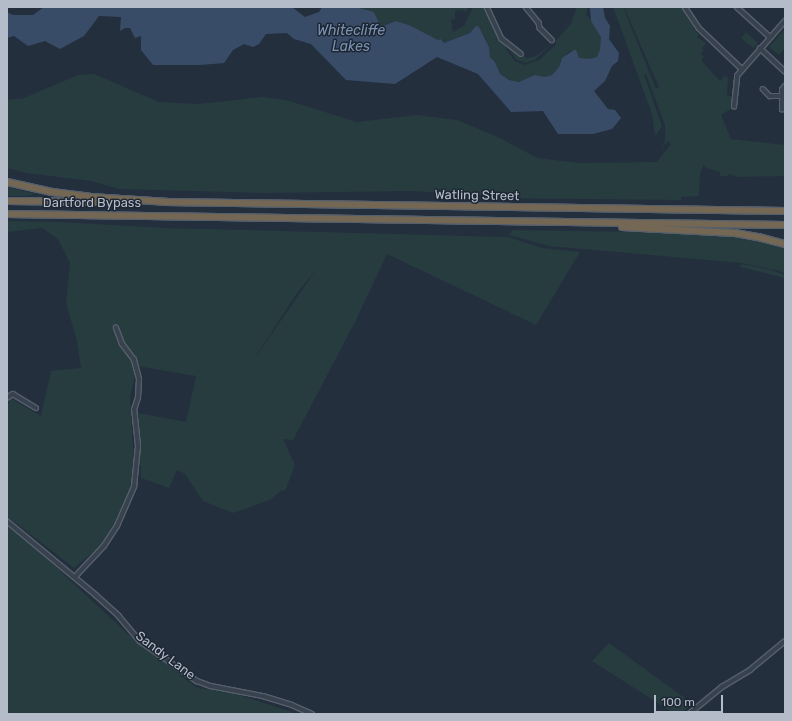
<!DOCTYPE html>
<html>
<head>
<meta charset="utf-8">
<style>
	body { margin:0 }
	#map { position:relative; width:792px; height:721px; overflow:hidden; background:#242f3e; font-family:Rubik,sans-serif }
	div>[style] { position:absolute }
	.green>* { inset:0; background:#263c3f }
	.water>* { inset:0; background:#394c67 }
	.roads { filter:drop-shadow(1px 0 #565f6c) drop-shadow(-1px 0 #565f6c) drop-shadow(0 1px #565f6c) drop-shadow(0 -1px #565f6c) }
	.street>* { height:3.5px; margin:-1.75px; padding:0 1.75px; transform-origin:1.75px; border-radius:1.75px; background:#38414e }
	.highway>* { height:6px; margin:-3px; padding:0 3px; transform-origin:3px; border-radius:3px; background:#746855 }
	span { translate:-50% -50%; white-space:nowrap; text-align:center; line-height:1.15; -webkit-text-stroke:3px #1d2633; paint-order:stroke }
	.street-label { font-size:13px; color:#b4bcc9 }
	.water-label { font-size:14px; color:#7c92b1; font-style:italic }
	.frame { position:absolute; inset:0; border:8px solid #b4bcc9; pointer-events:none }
	.scale { position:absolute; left:654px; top:695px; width:69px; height:18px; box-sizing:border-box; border:2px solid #b4bcc9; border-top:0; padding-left:5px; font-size:12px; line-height:14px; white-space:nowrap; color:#b4bcc9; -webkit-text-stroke:3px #1d2633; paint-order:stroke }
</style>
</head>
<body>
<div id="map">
	<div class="green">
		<div style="clip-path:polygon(356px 7px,468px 7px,466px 13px,464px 10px,455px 11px,455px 19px,451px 20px,453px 32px,464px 26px,473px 7px,483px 7px,499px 40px,506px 46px,505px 48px,511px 56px,516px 62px,525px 65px,539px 60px,556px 45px,556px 40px,571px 24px,577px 7px,588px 7px,586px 14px,616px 54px,567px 88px,574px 50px,569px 52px,561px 60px,559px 67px,552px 75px,545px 77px,537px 75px,521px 82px,514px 82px,505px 78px,498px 72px,495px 62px,490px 57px,489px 46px,479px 27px,470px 33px,444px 43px,442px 39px,438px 40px,409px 25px,393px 21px,381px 27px,374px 12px)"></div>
		<div style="clip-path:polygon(613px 7px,623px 7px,656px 89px,659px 87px,624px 7px,682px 7px,692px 25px,696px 26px,693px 28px,699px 35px,697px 37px,706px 43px,702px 48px,704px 50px,701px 54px,704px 57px,701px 60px,720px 81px,725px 76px,728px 78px,727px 96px,732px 96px,732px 108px,721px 115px,731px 139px,785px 145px,785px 176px,738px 177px,729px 174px,727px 176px,720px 176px,720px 172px,705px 167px,704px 164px,700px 174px,699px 196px,681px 197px,681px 200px,492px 198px,482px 195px,411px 191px,267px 193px,119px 189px,91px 181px,26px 173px,7px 168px,7px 100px,24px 98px,78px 75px,94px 74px,159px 102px,198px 104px,263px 97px,286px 100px,357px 122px,417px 115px,457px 120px,502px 139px,537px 158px,579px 163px,657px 162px,671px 144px,668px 141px,661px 149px,665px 142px,665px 125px,646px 74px,644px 75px,662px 126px,655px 136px,652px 114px)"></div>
		<div style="clip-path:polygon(785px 29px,785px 48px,779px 55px,769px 47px)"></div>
		<div style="clip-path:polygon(746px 32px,758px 43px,753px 48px,741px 38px)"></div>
		<div style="clip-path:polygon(553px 43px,536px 59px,527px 63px,517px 60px,508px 49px,519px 57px,521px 55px,527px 58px,536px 56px)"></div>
		<div style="clip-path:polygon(7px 187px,36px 194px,25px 196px,7px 196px)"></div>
		<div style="clip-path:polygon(evenodd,7px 221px,60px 222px,166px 228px,508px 237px,542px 248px,580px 252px,536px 325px,387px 254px,355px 322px,293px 440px,283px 439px,295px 465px,285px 491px,282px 490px,270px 500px,233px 513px,203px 501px,185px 474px,177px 470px,169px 488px,141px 478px,138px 413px,186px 422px,196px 376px,137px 366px,130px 397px,134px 461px,132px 486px,115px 522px,100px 546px,74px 568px,7px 516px,7px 407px,10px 398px,41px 416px,51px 371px,81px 368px,77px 341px,66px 303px,70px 263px,58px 239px,42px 228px,7px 232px,7px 221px,316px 270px,255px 358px,254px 359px,297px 293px,316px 270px)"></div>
		<div style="clip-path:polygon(512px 230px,716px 233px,752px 238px,785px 247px,785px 273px,776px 270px,741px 263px,549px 246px,509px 235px)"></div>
		<div style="clip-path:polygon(741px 264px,768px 269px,785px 275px,785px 278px,740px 267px)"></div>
		<div style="clip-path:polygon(7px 526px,45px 557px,131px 637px,197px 688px,233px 693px,298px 714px,7px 714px)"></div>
		<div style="clip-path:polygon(609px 643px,693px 704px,679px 714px,675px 714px,592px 661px)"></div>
	</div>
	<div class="water">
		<div style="clip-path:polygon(44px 7px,292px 7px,305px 17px,319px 12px,322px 7px,356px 7px,374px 12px,381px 27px,395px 21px,409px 25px,438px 40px,441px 39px,444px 43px,470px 33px,476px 26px,479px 27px,489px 47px,490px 57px,495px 62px,500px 74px,509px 80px,519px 82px,535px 75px,545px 77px,552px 75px,559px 67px,562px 58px,574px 50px,576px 50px,579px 58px,590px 59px,597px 57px,600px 50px,601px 37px,591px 21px,590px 8px,603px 7px,605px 18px,610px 26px,609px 39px,619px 53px,618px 61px,612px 66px,605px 81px,594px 91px,608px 109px,615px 110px,621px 118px,612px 129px,593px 134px,558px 134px,543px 111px,511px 112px,478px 74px,437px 57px,395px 84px,346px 80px,311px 44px,294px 39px,287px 33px,266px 34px,259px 44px,253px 47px,244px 44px,233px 50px,224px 63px,200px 65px,153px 65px,141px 50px,141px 36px,135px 38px,130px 28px,125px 28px,120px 31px,121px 17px,99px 16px,84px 36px,60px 49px,45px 41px,28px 46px,14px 36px,7px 38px,7px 12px,13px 15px,33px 15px)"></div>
	</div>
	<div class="roads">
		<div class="street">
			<div style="left:487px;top:7px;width:35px;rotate:65deg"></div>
			<div style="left:502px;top:39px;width:24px;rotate:38deg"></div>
			<div style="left:526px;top:7px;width:21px;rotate:51deg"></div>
			<div style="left:539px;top:23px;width:5px;rotate:79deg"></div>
			<div style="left:540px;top:28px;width:17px;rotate:45deg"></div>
			<div style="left:685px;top:7px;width:25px;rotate:56deg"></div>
			<div style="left:699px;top:28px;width:59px;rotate:43.6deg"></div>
			<div style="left:737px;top:7px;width:45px;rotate:42.3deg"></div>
			<div style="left:760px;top:48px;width:34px;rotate:43deg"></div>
			<div style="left:763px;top:89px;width:10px;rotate:45deg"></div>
			<div style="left:770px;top:96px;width:12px"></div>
			<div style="left:734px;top:107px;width:31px;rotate:-84deg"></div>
			<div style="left:737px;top:76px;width:73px;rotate:-48.9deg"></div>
			<div style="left:782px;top:110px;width:20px;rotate:-90deg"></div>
			<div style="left:782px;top:90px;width:5px;rotate:-53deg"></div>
			<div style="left:7px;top:398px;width:7px;rotate:-34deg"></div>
			<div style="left:13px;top:394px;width:27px;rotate:31deg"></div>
			<div style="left:7px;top:521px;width:116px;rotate:39.7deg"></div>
			<div style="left:96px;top:595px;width:31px;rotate:42deg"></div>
			<div style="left:119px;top:616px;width:33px;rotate:50deg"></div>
			<div style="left:140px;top:641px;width:70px;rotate:35.1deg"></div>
			<div style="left:197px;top:681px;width:15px;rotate:20deg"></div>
			<div style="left:211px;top:686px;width:53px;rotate:10.9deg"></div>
			<div style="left:263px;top:696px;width:30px;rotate:17deg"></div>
			<div style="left:292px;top:705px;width:22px;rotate:24deg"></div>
			<div style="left:75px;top:577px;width:42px;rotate:-46.9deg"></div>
			<div style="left:104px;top:546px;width:24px;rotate:-57deg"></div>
			<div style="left:117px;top:526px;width:43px;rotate:-66.4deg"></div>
			<div style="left:134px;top:487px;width:41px;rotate:-84.4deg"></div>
			<div style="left:138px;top:446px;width:36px;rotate:-96deg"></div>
			<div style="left:134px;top:410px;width:13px;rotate:-72deg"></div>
			<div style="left:138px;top:398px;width:19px;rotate:-87deg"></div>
			<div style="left:139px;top:379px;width:20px;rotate:-105deg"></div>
			<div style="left:134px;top:360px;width:20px;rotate:-127deg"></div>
			<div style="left:122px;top:344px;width:17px;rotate:-111deg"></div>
			<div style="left:689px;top:714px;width:43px;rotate:-39.3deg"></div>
			<div style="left:722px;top:687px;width:33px;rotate:-31deg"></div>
			<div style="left:750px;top:670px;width:45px;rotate:-39.6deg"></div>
		</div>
		<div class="highway">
			<div style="left:7px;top:182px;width:46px;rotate:12.5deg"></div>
			<div style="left:52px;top:192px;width:38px;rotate:7deg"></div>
			<div style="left:90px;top:197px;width:79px;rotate:3.6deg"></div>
			<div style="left:7px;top:201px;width:100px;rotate:0.6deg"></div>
			<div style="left:165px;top:202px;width:620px;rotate:0.83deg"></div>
			<div style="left:7px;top:214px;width:778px;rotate:0.81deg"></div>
			<div style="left:622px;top:227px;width:113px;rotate:3deg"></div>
			<div style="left:735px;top:233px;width:27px;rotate:10deg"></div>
			<div style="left:762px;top:238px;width:24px;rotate:15deg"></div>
		</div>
	</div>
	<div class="street-label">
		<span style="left:477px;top:196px;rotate:1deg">Watling Street</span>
		<span style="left:92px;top:203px">Dartford Bypass</span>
		<span style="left:165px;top:656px;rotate:37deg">Sandy Lane</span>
	</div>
	<div class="water-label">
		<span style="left:351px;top:39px">Whitecliffe<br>Lakes</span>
	</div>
	<div class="frame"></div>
	<div class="scale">100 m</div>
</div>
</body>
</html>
